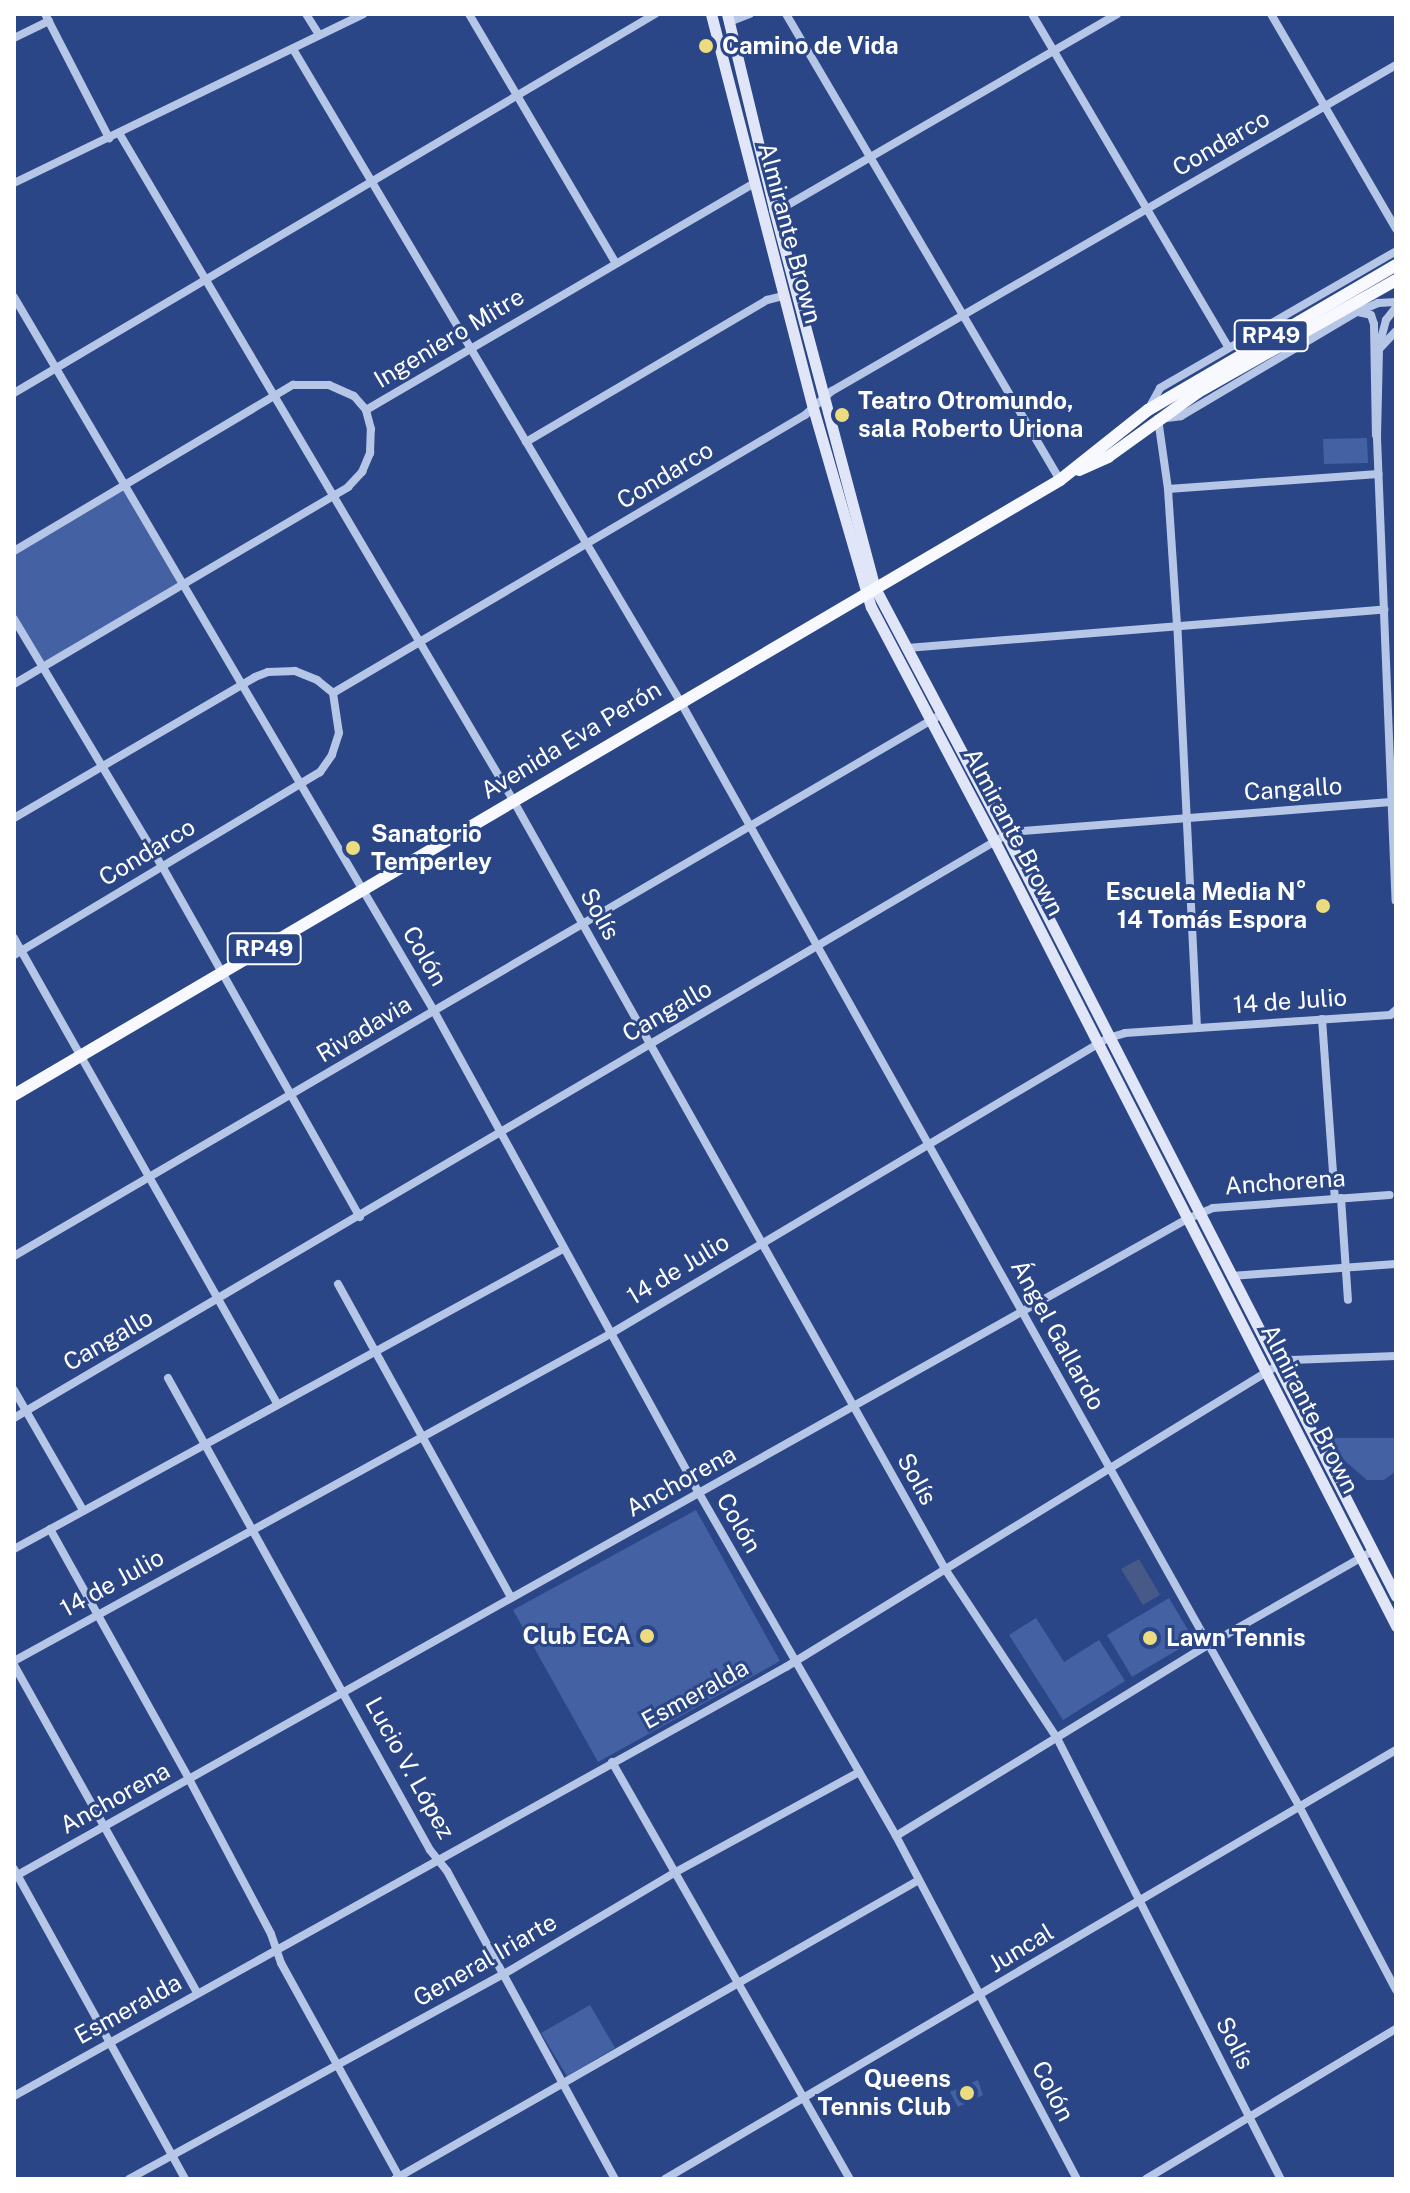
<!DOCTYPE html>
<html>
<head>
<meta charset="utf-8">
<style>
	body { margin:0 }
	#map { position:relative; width:1410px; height:2193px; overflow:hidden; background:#2b4686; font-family:"Public Sans",sans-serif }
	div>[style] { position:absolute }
	.green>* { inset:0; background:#4361a3 }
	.water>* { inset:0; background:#465987 }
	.street>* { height:8px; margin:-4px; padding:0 4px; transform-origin:4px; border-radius:4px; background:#b6c6e7 }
	.secondary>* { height:11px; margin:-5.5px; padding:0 5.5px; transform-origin:5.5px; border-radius:5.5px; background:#e0e6f7 }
	.primary>* { height:12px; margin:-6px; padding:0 6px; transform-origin:6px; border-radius:6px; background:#f8f9fe }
	.dots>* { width:22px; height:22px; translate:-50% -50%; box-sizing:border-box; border:4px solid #2b4686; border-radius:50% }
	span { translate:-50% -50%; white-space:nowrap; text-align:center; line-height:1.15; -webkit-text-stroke:6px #2b4686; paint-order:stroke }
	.shield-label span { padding:2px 6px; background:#2b4686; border:2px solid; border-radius:6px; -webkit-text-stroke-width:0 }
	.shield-label { font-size:22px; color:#fff; font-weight:700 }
	.poi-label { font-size:24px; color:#fff; font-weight:700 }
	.left { translate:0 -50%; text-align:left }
	.right { translate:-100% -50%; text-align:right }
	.street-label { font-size:24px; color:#fff }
	.frame { position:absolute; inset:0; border:16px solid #fff; pointer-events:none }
</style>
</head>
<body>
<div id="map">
	<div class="green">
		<div style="clip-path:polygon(1367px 438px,1368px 463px,1324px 464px,1323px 439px)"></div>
		<div style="clip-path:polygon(123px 486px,182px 586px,43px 668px,14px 619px,14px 551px)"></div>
		<div style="clip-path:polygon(1326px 1438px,1396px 1438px,1396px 1471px,1384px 1480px,1367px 1480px,1337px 1454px)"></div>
		<div style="clip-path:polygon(696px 1510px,780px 1661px,598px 1762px,513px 1610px)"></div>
		<div style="clip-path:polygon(1169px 1598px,1194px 1640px,1132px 1677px,1107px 1635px)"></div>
		<div style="clip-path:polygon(1036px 1618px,1064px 1662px,1099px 1640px,1125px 1681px,1063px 1720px,1009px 1635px)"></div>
		<div style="clip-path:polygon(590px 2005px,615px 2048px,567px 2076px,541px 2033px)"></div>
		<div style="clip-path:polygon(978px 2080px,983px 2095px,958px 2107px,950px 2092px)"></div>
	</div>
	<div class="water">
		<div style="clip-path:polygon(1139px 1559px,1160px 1595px,1143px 1605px,1121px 1569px)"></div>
	</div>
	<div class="street">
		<div style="left:45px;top:14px;width:140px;rotate:62.7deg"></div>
		<div style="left:306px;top:14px;width:25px;rotate:58deg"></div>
		<div style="left:469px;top:14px;width:288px;rotate:59.5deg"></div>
		<div style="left:786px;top:14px;width:541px;rotate:59.55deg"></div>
		<div style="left:1032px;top:14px;width:386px;rotate:59.5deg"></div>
		<div style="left:1271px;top:14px;width:249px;rotate:59.8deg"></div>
		<div style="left:729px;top:22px;width:22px;rotate:-21deg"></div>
		<div style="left:14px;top:38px;width:39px;rotate:-26deg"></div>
		<div style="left:293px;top:49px;width:758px;rotate:59.31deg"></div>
		<div style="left:680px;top:701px;width:1267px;rotate:60.74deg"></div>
		<div style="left:1299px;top:1806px;width:208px;rotate:62.2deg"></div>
		<div style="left:119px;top:133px;width:775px;rotate:59.43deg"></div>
		<div style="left:513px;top:800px;width:882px;rotate:60.67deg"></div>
		<div style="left:945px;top:1569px;width:203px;rotate:56.5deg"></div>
		<div style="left:1057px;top:1738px;width:495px;rotate:63.1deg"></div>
		<div style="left:14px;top:183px;width:388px;rotate:-25.8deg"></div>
		<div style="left:774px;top:209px;width:12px;rotate:-14deg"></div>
		<div style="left:786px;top:206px;width:383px;rotate:-30.1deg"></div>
		<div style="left:14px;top:297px;width:828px;rotate:59.53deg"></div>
		<div style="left:434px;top:1011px;width:552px;rotate:61.21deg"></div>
		<div style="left:700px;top:1495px;width:393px;rotate:60.1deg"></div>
		<div style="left:896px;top:1836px;width:388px;rotate:62.2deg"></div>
		<div style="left:1358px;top:312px;width:13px;rotate:13deg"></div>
		<div style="left:1371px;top:315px;width:9px;rotate:72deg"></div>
		<div style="left:1374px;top:324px;width:111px;rotate:89deg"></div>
		<div style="left:1396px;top:331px;width:25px;rotate:133deg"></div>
		<div style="left:1379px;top:349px;width:89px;rotate:91.3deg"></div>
		<div style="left:1377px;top:438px;width:463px;rotate:87.7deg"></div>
		<div style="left:1378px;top:350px;width:31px;rotate:-75deg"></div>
		<div style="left:1386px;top:320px;width:16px;rotate:-52deg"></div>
		<div style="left:14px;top:393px;width:745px;rotate:-30.59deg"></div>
		<div style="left:1148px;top:410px;width:25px;rotate:-61deg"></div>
		<div style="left:1160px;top:388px;width:273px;rotate:-30.1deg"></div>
		<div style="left:526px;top:442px;width:280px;rotate:-30.5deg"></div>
		<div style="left:767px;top:300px;width:16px;rotate:-14deg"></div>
		<div style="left:1168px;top:489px;width:211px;rotate:-4.1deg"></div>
		<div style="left:14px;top:551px;width:325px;rotate:-30.8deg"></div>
		<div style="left:293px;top:385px;width:36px"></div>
		<div style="left:329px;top:385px;width:27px;rotate:24deg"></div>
		<div style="left:354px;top:396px;width:18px;rotate:49deg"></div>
		<div style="left:14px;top:619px;width:288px;rotate:59.1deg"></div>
		<div style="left:162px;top:866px;width:403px;rotate:60.6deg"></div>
		<div style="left:907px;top:648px;width:479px;rotate:-4.6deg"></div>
		<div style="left:14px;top:684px;width:388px;rotate:-30.5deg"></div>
		<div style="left:348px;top:487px;width:21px;rotate:-47deg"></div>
		<div style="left:362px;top:472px;width:21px;rotate:-67deg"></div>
		<div style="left:370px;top:453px;width:24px;rotate:-88deg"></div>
		<div style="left:371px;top:429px;width:20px;rotate:-105deg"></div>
		<div style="left:366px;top:410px;width:448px;rotate:-30.3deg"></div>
		<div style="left:333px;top:693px;width:548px;rotate:-30.5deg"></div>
		<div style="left:805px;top:415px;width:36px;rotate:-42deg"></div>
		<div style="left:832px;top:391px;width:651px;rotate:-30.03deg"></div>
		<div style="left:14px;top:818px;width:279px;rotate:-30.3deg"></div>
		<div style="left:255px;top:677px;width:14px;rotate:-21deg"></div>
		<div style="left:268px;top:672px;width:27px;rotate:-2deg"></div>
		<div style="left:295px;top:671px;width:24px;rotate:22deg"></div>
		<div style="left:317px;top:680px;width:21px;rotate:39deg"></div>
		<div style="left:333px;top:693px;width:40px;rotate:81.5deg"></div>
		<div style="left:339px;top:733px;width:23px;rotate:108deg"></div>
		<div style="left:332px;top:755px;width:21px;rotate:125deg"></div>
		<div style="left:320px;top:772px;width:357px;rotate:149.1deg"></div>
		<div style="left:14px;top:938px;width:536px;rotate:60.52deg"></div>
		<div style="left:1322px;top:1019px;width:180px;rotate:85.9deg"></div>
		<div style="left:1197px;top:1028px;width:403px;rotate:-92.8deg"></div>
		<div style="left:1177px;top:625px;width:136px;rotate:-93.8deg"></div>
		<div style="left:1168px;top:489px;width:71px;rotate:-98.1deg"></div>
		<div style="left:1158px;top:419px;width:23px;rotate:-7deg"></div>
		<div style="left:1181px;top:416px;width:204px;rotate:-30.6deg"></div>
		<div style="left:1357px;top:312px;width:23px;rotate:-23deg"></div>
		<div style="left:1378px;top:303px;width:18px;rotate:-3deg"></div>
		<div style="left:1341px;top:1198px;width:102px;rotate:86.1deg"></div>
		<div style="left:14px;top:1256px;width:1075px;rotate:-30.29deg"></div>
		<div style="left:1231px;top:1276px;width:165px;rotate:-4.2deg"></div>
		<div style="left:338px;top:1284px;width:358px;rotate:61.1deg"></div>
		<div style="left:168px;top:1378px;width:540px;rotate:60.97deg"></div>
		<div style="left:430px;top:1850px;width:27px;rotate:51deg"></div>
		<div style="left:447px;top:1871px;width:351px;rotate:61.4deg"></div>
		<div style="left:14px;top:1390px;width:138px;rotate:60.1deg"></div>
		<div style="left:14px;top:1418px;width:1156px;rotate:-30.45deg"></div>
		<div style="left:1011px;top:832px;width:381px;rotate:-4.5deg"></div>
		<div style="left:50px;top:1529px;width:286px;rotate:60.9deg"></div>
		<div style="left:189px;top:1779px;width:175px;rotate:62.1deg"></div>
		<div style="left:271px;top:1934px;width:31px;rotate:71deg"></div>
		<div style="left:281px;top:1963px;width:247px;rotate:61.1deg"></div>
		<div style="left:14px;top:1549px;width:626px;rotate:-28.65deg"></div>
		<div style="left:14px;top:1661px;width:680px;rotate:-28.75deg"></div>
		<div style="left:610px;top:1334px;width:579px;rotate:-30.73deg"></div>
		<div style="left:1108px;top:1038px;width:18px;rotate:-16deg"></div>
		<div style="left:1125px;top:1033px;width:266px;rotate:-3.9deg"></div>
		<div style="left:1390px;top:1015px;width:8px;rotate:-40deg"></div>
		<div style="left:14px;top:1665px;width:376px;rotate:60.8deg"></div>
		<div style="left:612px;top:1762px;width:480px;rotate:60.3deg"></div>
		<div style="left:896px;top:1836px;width:366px;rotate:-31.5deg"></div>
		<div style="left:1208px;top:1645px;width:190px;rotate:-29.7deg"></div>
		<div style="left:14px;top:1869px;width:354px;rotate:61.1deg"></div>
		<div style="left:14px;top:1877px;width:1345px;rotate:-29.29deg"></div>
		<div style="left:1187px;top:1219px;width:28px;rotate:-23deg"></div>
		<div style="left:1213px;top:1208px;width:177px;rotate:-4.2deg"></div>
		<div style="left:14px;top:2096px;width:883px;rotate:-29.06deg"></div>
		<div style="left:786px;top:1667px;width:577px;rotate:-31.54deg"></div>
		<div style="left:1278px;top:1365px;width:15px;rotate:-20deg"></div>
		<div style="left:1292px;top:1360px;width:104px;rotate:-2.2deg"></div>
		<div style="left:129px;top:2179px;width:427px;rotate:-28.7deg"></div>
		<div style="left:504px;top:1974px;width:198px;rotate:-30.7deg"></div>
		<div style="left:674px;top:1873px;width:211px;rotate:-28.6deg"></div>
		<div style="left:395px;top:2179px;width:603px;rotate:-29.71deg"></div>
		<div style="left:665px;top:2179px;width:848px;rotate:-30.41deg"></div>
		<div style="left:1146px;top:2179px;width:292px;rotate:-31deg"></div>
	</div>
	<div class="secondary">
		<div style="left:711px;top:14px;width:407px;rotate:75.5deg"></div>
		<div style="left:813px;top:408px;width:207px;rotate:73.8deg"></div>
		<div style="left:871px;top:607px;width:266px;rotate:62.2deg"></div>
		<div style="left:995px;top:842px;width:881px;rotate:62.91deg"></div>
		<div style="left:727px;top:14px;width:201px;rotate:76.4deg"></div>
		<div style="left:774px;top:209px;width:392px;rotate:75.1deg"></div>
		<div style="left:875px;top:588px;width:280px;rotate:62.1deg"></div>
		<div style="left:1006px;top:835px;width:855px;rotate:62.87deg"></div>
	</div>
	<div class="primary">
		<div style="left:1079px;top:470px;width:32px;rotate:-24deg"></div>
		<div style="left:1108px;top:457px;width:111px;rotate:-35.8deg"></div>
		<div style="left:1198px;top:392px;width:227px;rotate:-29.5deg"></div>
		<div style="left:14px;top:1095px;width:1213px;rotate:-30.45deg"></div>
		<div style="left:1060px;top:480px;width:112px;rotate:-38.5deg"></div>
		<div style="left:1148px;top:410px;width:287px;rotate:-30.3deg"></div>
	</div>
	<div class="dots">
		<div style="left:706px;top:46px;background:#eddc7f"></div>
		<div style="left:842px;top:415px;background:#eddc7f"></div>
		<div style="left:353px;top:848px;background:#eddc7f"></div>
		<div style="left:1323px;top:906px;background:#eddc7f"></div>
		<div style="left:647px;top:1636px;background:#eddc7f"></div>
		<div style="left:1150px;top:1638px;background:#eddc7f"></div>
		<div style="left:967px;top:2093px;background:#eddc7f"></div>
	</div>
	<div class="shield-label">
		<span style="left:1271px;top:336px">RP49</span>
		<span style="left:264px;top:949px">RP49</span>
	</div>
	<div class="poi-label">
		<span class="left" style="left:722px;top:46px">Camino de Vida</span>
		<span class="left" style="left:858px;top:415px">Teatro Otromundo,<br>sala Roberto Uriona</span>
		<span class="left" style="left:371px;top:848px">Sanatorio<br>Temperley</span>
		<span class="right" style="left:1307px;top:906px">Escuela Media N°<br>14 Tomás Espora</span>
		<span class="right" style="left:631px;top:1636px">Club ECA</span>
		<span class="left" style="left:1166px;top:1638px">Lawn Tennis</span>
		<span class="right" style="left:951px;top:2093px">Queens<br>Tennis Club</span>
	</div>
	<div class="street-label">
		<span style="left:1221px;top:143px;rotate:-30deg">Condarco</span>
		<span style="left:790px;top:233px;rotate:75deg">Almirante Brown</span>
		<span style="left:449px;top:338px;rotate:-31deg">Ingeniero Mitre</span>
		<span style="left:665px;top:475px;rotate:-31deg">Condarco</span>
		<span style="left:571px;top:740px;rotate:-31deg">Avenida Eva Perón</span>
		<span style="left:1293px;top:789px;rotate:-4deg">Cangallo</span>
		<span style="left:1014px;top:832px;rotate:62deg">Almirante Brown</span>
		<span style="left:147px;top:852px;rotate:-31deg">Condarco</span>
		<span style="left:600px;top:914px;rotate:61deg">Solís</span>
		<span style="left:425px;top:956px;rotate:60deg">Colón</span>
		<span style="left:1290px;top:1001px;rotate:-4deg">14 de Julio</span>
		<span style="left:667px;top:1011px;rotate:-30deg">Cangallo</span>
		<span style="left:364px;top:1029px;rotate:-31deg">Rivadavia</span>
		<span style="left:1285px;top:1182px;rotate:-4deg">Anchorena</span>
		<span style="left:678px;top:1269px;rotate:-31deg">14 de Julio</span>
		<span style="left:1058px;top:1335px;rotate:61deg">Ángel Gallardo</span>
		<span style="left:108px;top:1340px;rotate:-30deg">Cangallo</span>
		<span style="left:1310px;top:1409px;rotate:63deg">Almirante Brown</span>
		<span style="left:917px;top:1479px;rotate:61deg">Solís</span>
		<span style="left:681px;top:1481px;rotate:-29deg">Anchorena</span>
		<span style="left:739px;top:1523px;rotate:60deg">Colón</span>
		<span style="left:112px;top:1583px;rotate:-29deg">14 de Julio</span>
		<span style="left:695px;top:1694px;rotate:-29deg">Esmeralda</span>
		<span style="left:410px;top:1768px;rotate:61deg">Lucio V. López</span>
		<span style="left:115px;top:1798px;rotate:-29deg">Anchorena</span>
		<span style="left:1021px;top:1948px;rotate:-31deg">Juncal</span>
		<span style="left:485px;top:1960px;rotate:-30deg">General Iriarte</span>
		<span style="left:128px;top:2009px;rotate:-29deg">Esmeralda</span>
		<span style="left:1235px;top:2043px;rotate:63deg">Solís</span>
		<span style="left:1053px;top:2091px;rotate:63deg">Colón</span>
	</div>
	<div class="frame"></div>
</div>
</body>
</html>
